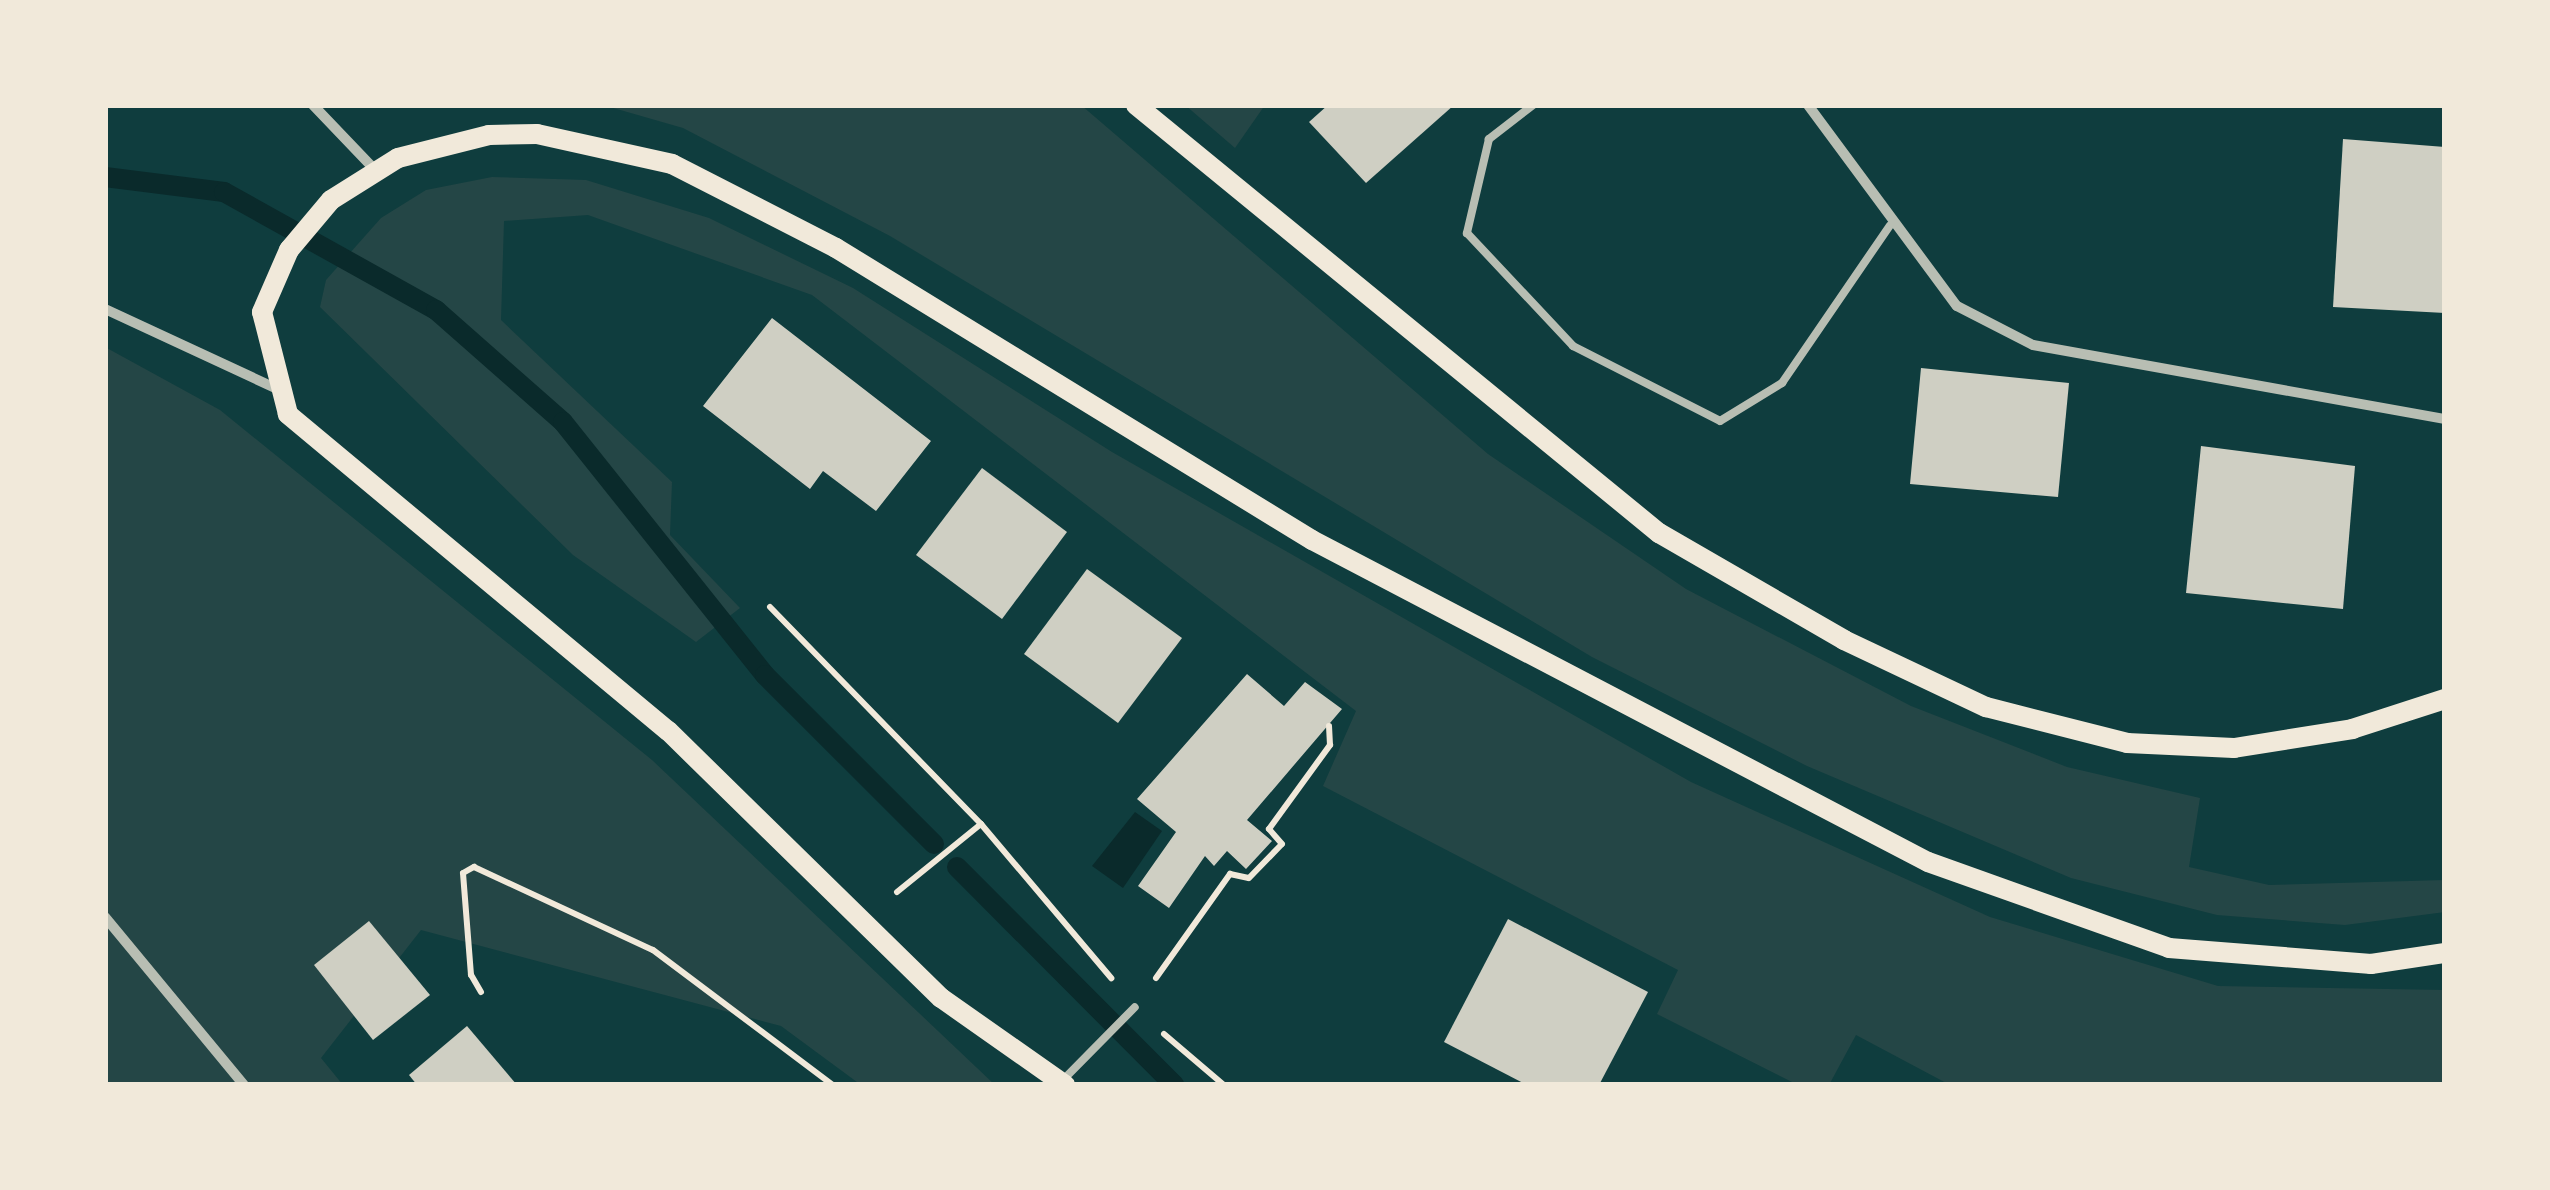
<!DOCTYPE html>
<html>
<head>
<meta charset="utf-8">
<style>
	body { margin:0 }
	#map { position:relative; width:2550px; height:1190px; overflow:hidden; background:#0f3d3e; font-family:"Source Sans 3",sans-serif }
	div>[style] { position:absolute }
	.green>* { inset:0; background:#244646 }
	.water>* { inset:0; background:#0a2a2b }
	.stream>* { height:20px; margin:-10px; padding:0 10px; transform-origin:10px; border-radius:10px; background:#0a2a2b }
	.building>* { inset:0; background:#cfcfc3 }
	.path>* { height:6px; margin:-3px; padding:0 3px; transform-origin:3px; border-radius:3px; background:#f1e9da }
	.service>* { height:8px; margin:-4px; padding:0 4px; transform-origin:4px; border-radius:4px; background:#b8beb3 }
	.minor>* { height:10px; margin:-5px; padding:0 5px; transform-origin:5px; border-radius:5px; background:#b8beb3 }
	.secondary>* { height:20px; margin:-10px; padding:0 10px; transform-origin:10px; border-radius:10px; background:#f1e9da }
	span { translate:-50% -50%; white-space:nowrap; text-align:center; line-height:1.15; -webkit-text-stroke:10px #f1e9da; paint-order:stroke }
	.frame { position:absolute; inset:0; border:108px solid #f1e9da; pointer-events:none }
</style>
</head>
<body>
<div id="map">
	<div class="green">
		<div style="clip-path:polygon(603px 105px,1081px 105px,1488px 454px,1686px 589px,1911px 706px,2067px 767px,2200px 798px,2189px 867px,2269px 885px,2445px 880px,2445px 912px,2345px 925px,2217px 915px,2071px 878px,1807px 766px,1592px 657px,890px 236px,683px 128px)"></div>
		<div style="clip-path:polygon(1185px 105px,1265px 105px,1235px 148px)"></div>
		<div style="clip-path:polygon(492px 177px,586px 180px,709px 218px,853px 288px,1112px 452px,1691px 782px,1990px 917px,2218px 986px,2445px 990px,2445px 1085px,1950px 1085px,1856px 1035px,1829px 1085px,1798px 1085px,1657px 1014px,1678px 970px,1323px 786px,1356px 711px,812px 295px,588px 215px,504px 221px,501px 320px,672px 482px,670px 535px,740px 608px,696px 642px,573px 555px,320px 307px,326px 280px,381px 218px,426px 190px)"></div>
		<div style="clip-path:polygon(105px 347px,220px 410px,652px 760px,995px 1085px,861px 1085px,781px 1026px,421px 930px,321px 1058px,343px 1085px,105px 1085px)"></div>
	</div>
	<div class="water">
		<div style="clip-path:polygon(1135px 812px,1162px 831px,1123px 888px,1092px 866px)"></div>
	</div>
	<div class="stream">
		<div style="left:105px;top:177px;width:120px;rotate:7.2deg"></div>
		<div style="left:224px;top:192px;width:243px;rotate:29.1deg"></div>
		<div style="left:436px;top:310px;width:169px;rotate:41.4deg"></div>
		<div style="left:563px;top:422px;width:324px;rotate:51.4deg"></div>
		<div style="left:765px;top:675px;width:239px;rotate:45deg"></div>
		<div style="left:957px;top:867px;width:308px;rotate:45.1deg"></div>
	</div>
	<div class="building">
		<div style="clip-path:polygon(1328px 105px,1454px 105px,1366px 183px,1309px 122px)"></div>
		<div style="clip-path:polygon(2343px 139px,2445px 147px,2445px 313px,2333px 307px)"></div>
		<div style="clip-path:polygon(772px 318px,931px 441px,876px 511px,823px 471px,810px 489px,703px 406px)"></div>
		<div style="clip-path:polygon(1921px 368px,2069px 383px,2058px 497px,1910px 484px)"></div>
		<div style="clip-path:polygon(2201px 446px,2355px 466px,2343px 609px,2186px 593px)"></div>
		<div style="clip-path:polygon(982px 468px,1067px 532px,1002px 619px,916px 555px)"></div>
		<div style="clip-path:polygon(1087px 569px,1182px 638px,1118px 723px,1024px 654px)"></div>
		<div style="clip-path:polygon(1247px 674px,1284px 706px,1305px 682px,1342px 709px,1247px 820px,1272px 841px,1246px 869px,1227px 851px,1214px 866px,1205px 856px,1169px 908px,1138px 886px,1176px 832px,1137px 799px)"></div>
		<div style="clip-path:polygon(1508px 919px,1648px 992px,1599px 1085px,1527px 1085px,1444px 1042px)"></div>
		<div style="clip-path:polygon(369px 921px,430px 995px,373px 1040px,314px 965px)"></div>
		<div style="clip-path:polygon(467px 1026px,517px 1085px,417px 1085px,409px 1075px)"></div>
	</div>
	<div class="path">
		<div style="left:770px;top:607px;width:303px;rotate:45.8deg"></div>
		<div style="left:981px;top:824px;width:202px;rotate:49.8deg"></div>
		<div style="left:897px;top:892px;width:108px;rotate:-39deg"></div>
		<div style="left:1156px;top:978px;width:128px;rotate:-54.6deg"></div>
		<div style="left:1230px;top:874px;width:19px;rotate:12deg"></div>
		<div style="left:1249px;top:878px;width:47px;rotate:-45.9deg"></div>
		<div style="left:1282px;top:844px;width:20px;rotate:-131deg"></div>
		<div style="left:1269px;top:829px;width:104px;rotate:-54deg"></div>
		<div style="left:1330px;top:745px;width:19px;rotate:-93deg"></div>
		<div style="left:481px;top:992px;width:20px;rotate:-120deg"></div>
		<div style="left:471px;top:975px;width:102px;rotate:-94.5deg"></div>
		<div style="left:463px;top:873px;width:13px;rotate:-29deg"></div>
		<div style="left:474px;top:867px;width:197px;rotate:24.9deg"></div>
		<div style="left:653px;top:950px;width:225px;rotate:36.9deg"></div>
		<div style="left:1164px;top:1034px;width:79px;rotate:40.4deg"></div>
	</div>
	<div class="service">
		<div style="left:1533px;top:105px;width:56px;rotate:142.3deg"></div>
		<div style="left:1489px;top:139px;width:97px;rotate:103.2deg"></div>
		<div style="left:1467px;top:233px;width:155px;rotate:46.8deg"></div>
		<div style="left:1573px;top:346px;width:165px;rotate:27deg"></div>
		<div style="left:1720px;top:421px;width:73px;rotate:-31.5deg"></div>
		<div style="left:1782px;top:383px;width:191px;rotate:-55.6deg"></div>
		<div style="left:1061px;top:1082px;width:105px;rotate:-45.4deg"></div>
	</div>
	<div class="minor">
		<div style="left:313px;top:105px;width:93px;rotate:46.3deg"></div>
		<div style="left:1808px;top:105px;width:250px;rotate:53.5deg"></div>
		<div style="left:1957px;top:306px;width:85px;rotate:27.2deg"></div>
		<div style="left:2033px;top:345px;width:419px;rotate:10.2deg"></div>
		<div style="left:105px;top:309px;width:187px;rotate:24.9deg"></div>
		<div style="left:105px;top:917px;width:218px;rotate:50.4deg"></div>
	</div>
	<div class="secondary">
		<div style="left:1136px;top:105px;width:676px;rotate:39.3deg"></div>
		<div style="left:1659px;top:533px;width:214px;rotate:30deg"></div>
		<div style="left:1844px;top:640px;width:157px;rotate:25.3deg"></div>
		<div style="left:1986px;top:707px;width:146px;rotate:14.3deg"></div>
		<div style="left:2127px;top:743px;width:107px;rotate:2.7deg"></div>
		<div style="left:2234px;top:748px;width:120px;rotate:-9.1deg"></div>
		<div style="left:2352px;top:729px;width:98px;rotate:-17.9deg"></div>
		<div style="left:1065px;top:1085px;width:151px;rotate:-144.9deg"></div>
		<div style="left:941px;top:998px;width:382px;rotate:-135.6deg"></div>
		<div style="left:668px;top:731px;width:495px;rotate:-140.2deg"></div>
		<div style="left:288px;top:414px;width:105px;rotate:-104.3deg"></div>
		<div style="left:262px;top:312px;width:68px;rotate:-66.5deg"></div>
		<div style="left:289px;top:250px;width:65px;rotate:-50deg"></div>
		<div style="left:331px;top:200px;width:79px;rotate:-32.1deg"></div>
		<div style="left:398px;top:158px;width:94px;rotate:-14.2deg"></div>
		<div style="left:489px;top:135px;width:48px;rotate:-1.2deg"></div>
		<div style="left:537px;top:134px;width:138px;rotate:12.5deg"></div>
		<div style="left:672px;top:164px;width:184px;rotate:27.1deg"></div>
		<div style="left:836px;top:248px;width:558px;rotate:31.53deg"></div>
		<div style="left:1312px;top:540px;width:695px;rotate:27.6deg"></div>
		<div style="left:1928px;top:862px;width:256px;rotate:19.6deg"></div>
		<div style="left:2169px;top:948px;width:203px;rotate:4.5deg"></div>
		<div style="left:2371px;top:964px;width:75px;rotate:-8.5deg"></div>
	</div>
	<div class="frame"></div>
</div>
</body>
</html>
